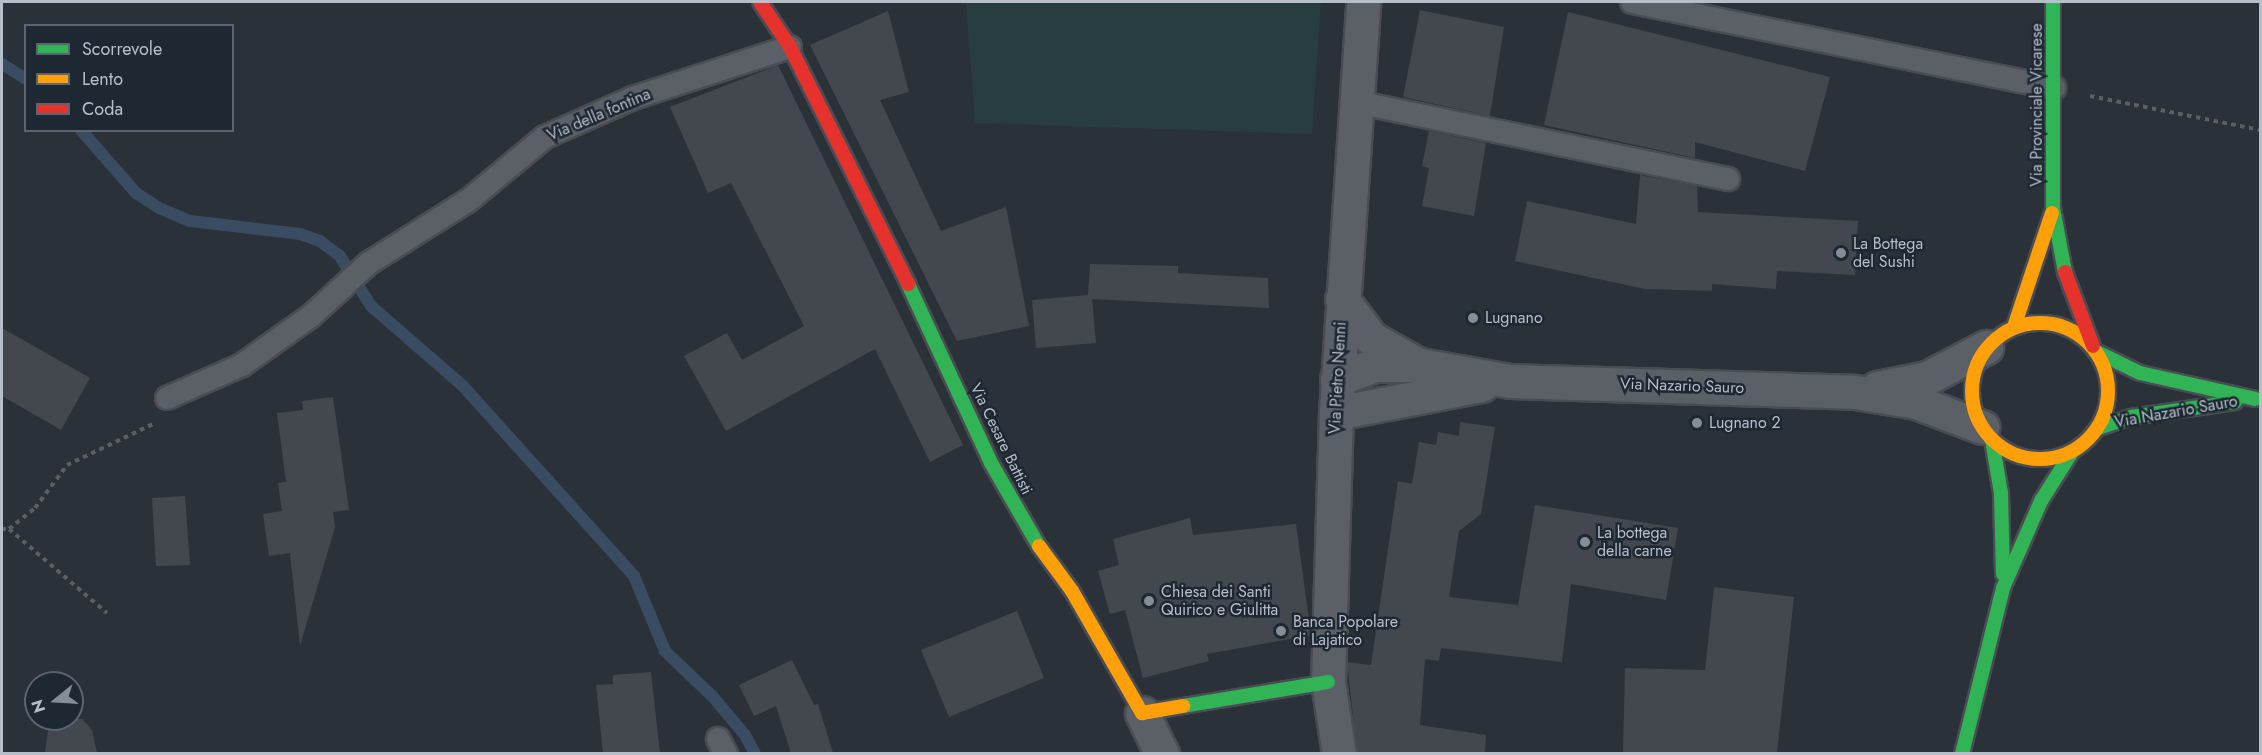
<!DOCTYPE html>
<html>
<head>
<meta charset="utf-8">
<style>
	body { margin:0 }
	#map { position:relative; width:2262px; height:755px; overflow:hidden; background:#2b3138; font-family:Jost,sans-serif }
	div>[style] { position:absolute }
	.green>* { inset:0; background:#283d3f }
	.stream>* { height:12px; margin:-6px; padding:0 6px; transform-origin:6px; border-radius:6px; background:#3a4c62 }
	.building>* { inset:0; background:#43484f }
	.path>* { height:4px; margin-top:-2px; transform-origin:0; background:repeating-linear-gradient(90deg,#595f63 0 4.5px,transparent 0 9px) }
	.roads { filter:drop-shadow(2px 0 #494d53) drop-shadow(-2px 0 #494d53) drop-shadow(0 2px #494d53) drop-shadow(0 -2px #494d53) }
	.lane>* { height:22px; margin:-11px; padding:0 11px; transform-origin:11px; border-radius:11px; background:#5b6066 }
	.street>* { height:33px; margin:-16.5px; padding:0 16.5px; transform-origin:16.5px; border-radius:16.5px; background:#5b6066 }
	.fast>* { height:14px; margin:-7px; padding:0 7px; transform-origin:7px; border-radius:7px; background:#30b455 }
	.slow>* { height:14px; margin:-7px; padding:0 7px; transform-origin:7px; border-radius:7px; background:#ff9f0a }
	.slow>.ring { margin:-7px; padding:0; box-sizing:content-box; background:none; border:14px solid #ff9f0a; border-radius:50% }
	.jam>* { height:14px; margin:-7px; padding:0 7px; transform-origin:7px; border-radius:7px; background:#e5322d }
	.dots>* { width:16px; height:16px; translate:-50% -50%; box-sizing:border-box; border:3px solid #1e2833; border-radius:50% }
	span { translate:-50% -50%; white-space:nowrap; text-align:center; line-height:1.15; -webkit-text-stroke:5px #1e2833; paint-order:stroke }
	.street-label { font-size:16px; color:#b6bec9 }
	.poi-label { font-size:16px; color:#b6bec9 }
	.left { translate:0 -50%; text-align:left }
	.frame { position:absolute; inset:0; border:3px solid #b6bec9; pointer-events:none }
	.legend { position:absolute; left:24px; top:24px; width:210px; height:108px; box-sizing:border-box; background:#1e2833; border:2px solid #5b646f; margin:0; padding:8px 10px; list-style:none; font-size:18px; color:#b6bec9 }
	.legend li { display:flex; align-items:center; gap:12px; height:30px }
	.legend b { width:30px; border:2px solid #5b646f }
	.north { position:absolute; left:24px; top:671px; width:60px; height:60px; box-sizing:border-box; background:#1e2833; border:2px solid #5b646f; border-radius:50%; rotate:252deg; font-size:16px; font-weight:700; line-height:24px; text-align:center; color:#b6bec9 }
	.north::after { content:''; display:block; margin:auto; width:21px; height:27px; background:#858d96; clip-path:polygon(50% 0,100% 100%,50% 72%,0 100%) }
</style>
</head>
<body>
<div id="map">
	<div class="green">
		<div style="clip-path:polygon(966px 2px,1321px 2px,1312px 134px,975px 123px)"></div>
	</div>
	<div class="stream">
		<div style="left:2px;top:64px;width:28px;rotate:32deg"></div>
		<div style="left:81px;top:130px;width:84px;rotate:48.9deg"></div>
		<div style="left:136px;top:193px;width:27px;rotate:33deg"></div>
		<div style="left:159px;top:208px;width:34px;rotate:23deg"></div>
		<div style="left:190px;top:221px;width:111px;rotate:6.7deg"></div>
		<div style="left:300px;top:234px;width:21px;rotate:19deg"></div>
		<div style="left:320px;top:241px;width:25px;rotate:37deg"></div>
		<div style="left:340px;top:256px;width:59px;rotate:58.2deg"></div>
		<div style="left:371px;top:306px;width:122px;rotate:41deg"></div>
		<div style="left:463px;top:386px;width:256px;rotate:48deg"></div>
		<div style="left:634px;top:576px;width:81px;rotate:67.5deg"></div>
		<div style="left:665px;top:651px;width:66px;rotate:43.8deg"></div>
		<div style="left:713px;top:697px;width:50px;rotate:49.9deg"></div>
		<div style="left:745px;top:735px;width:21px;rotate:62deg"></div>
	</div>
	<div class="building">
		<div style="clip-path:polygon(1420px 10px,1504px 27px,1490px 116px,1403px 97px)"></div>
		<div style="clip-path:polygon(888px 11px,909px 92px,880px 100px,941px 231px,1006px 207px,1029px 326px,957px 341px,810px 45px)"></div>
		<div style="clip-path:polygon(1568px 12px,1830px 77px,1805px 171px,1695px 142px,1695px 158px,1544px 125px)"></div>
		<div style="clip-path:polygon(778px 65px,963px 445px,930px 462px,875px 349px,726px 431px,684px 356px,727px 333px,742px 360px,804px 326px,731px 183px,708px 193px,670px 107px)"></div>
		<div style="clip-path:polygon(1429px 131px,1486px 143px,1474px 216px,1422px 206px,1429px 168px,1422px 166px)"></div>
		<div style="clip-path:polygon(1640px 175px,1697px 186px,1698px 212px,1858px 221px,1855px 275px,1777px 271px,1776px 289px,1712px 284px,1712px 291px,1645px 289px,1515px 261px,1527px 201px,1636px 224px)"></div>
		<div style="clip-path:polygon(1090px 264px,1178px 266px,1178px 273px,1268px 278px,1269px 308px,1092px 299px,1096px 343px,1036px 348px,1032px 300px,1088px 295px)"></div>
		<div style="clip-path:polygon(2px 328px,90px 378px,61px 430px,2px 396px)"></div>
		<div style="clip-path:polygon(333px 397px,349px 510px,333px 512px,335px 527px,300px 646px,290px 553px,269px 556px,263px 514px,282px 511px,278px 483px,286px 482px,277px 413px,303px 410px,302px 401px)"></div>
		<div style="clip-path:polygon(1460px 422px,1495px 427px,1481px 514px,1459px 531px,1449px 597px,1518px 605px,1535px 505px,1678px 528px,1666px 600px,1571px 584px,1562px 662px,1441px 648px,1439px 661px,1425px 659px,1420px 725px,1486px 735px,1485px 753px,1357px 753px,1347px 662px,1371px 665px,1398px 481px,1412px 484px,1419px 442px,1436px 445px,1438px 432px,1459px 436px)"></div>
		<div style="clip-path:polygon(185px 496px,190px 565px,156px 566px,152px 498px)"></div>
		<div style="clip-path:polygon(1190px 518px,1193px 535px,1296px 524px,1311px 635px,1207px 654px,1209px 661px,1143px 678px,1125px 610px,1110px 614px,1098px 571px,1119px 565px,1113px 539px)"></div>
		<div style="clip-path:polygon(1714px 587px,1794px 597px,1777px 753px,1623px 753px,1625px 668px,1705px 670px)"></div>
		<div style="clip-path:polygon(1017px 611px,1044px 678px,949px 717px,921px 650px)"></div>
		<div style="clip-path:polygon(792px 660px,814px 705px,818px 704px,833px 753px,791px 753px,776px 706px,754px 716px,739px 685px)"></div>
		<div style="clip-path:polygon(651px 672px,660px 753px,603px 753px,596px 685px,613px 684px,613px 675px)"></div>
		<div style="clip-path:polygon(56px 719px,82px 719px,92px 730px,97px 753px,45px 753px,48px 730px)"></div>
	</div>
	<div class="path">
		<div style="left:2090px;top:96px;width:173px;rotate:11.3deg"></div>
		<div style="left:2px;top:529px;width:7px"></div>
		<div style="left:9px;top:529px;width:129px;rotate:40.6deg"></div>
		<div style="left:9px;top:529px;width:33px;rotate:-39deg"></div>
		<div style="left:35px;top:508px;width:54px;rotate:-53.3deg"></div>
		<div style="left:67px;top:465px;width:95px;rotate:-25.5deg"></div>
	</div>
	<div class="roads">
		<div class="lane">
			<div style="left:1632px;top:2px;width:431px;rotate:11.5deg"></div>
			<div style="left:1356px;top:102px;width:380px;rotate:11.7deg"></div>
			<div style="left:167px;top:398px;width:82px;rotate:-23.7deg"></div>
			<div style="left:242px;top:365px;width:85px;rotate:-35.4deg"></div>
			<div style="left:311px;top:316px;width:79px;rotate:-42.4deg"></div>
			<div style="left:369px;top:263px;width:118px;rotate:-32.2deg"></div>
			<div style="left:469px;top:200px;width:99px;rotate:-39.7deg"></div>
			<div style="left:545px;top:137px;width:96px;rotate:-23.9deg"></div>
			<div style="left:633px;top:98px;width:165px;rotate:-18deg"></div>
			<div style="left:718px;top:739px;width:17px;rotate:62deg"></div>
		</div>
		<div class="street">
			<div style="left:1342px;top:299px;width:49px;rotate:53.4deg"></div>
			<div style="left:1371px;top:338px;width:51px;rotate:29.6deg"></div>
			<div style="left:1337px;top:379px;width:40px;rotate:-20.2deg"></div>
			<div style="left:1375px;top:365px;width:45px"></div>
			<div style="left:1420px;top:365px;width:91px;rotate:10.1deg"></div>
			<div style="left:1510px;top:381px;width:345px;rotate:1.8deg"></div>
			<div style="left:1855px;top:392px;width:62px;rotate:9.3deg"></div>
			<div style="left:1916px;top:402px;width:71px;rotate:20.7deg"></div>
			<div style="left:1877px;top:388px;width:51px;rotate:-11.3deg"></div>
			<div style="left:1927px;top:378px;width:67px;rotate:-27.7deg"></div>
			<div style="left:1336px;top:413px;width:148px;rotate:-10.9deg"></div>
			<div style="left:1142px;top:713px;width:46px;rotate:64deg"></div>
			<div style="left:1339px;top:754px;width:73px;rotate:-98.7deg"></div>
			<div style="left:1328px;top:682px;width:269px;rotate:-88.3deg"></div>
			<div style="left:1336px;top:413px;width:412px;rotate:-86.2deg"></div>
		</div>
		<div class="fast">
			<div style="left:2053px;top:2px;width:206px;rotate:90deg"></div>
			<div style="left:2053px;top:208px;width:65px;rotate:79.4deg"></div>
			<div style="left:908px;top:284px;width:197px;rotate:65.1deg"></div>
			<div style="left:991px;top:463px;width:96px;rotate:60deg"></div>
			<div style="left:2095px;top:351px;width:50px;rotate:26.1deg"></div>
			<div style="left:2140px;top:373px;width:118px;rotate:12.7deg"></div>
			<div style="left:2098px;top:428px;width:35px;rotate:-18deg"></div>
			<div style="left:2131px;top:417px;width:105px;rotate:-8.2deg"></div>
			<div style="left:1992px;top:440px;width:54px;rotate:80.4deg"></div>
			<div style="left:2001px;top:493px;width:81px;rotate:88.6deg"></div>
			<div style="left:1183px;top:706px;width:147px;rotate:-9.4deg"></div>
			<div style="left:1962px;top:754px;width:171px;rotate:-76.1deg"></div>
			<div style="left:2003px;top:588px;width:95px;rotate:-66.4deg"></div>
			<div style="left:2041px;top:501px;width:58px;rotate:-57.7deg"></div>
		</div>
		<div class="slow">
			<div class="ring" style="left:1972px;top:323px;width:122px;height:122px"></div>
			<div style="left:2014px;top:327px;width:120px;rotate:-71.6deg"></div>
			<div style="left:1039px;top:546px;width:56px;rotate:53.7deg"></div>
			<div style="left:1072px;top:591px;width:141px;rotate:60.2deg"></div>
			<div style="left:1142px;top:713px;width:42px;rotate:-9.7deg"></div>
		</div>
		<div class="jam">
			<div style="left:760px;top:2px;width:54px;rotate:56.3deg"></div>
			<div style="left:790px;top:47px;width:265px;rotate:63.5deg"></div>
			<div style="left:2065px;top:272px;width:79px;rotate:69.3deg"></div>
		</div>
	</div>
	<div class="dots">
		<div style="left:1841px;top:253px;background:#858d96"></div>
		<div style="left:1473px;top:318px;background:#858d96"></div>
		<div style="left:1697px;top:423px;background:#858d96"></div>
		<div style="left:1585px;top:542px;background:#858d96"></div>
		<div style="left:1149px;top:601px;background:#858d96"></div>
		<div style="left:1281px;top:631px;background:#858d96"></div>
	</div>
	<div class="street-label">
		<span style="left:2037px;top:105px;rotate:-90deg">Via Provinciale Vicarese</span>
		<span style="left:599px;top:115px;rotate:-23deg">Via della fontina</span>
		<span style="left:1338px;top:378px;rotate:-87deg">Via Pietro Nenni</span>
		<span style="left:1682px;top:386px;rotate:2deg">Via Nazario Sauro</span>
		<span style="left:2176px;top:412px;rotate:-10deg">Via Nazario Sauro</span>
		<span style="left:1001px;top:439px;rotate:64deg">Via Cesare Battisti</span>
	</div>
	<div class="poi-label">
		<span class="left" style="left:1853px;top:253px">La Bottega<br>del Sushi</span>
		<span class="left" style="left:1485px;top:318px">Lugnano</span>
		<span class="left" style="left:1709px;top:423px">Lugnano 2</span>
		<span class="left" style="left:1597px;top:542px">La bottega<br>della carne</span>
		<span class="left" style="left:1161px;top:601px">Chiesa dei Santi<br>Quirico e Giulitta</span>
		<span class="left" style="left:1293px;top:631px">Banca Popolare<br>di Lajatico</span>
	</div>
	<div class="frame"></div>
	<ul class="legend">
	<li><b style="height:8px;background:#30b455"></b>Scorrevole</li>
	<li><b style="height:8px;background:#ff9f0a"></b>Lento</li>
	<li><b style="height:8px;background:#e5322d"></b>Coda</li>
	</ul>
	<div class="north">N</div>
</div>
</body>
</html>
